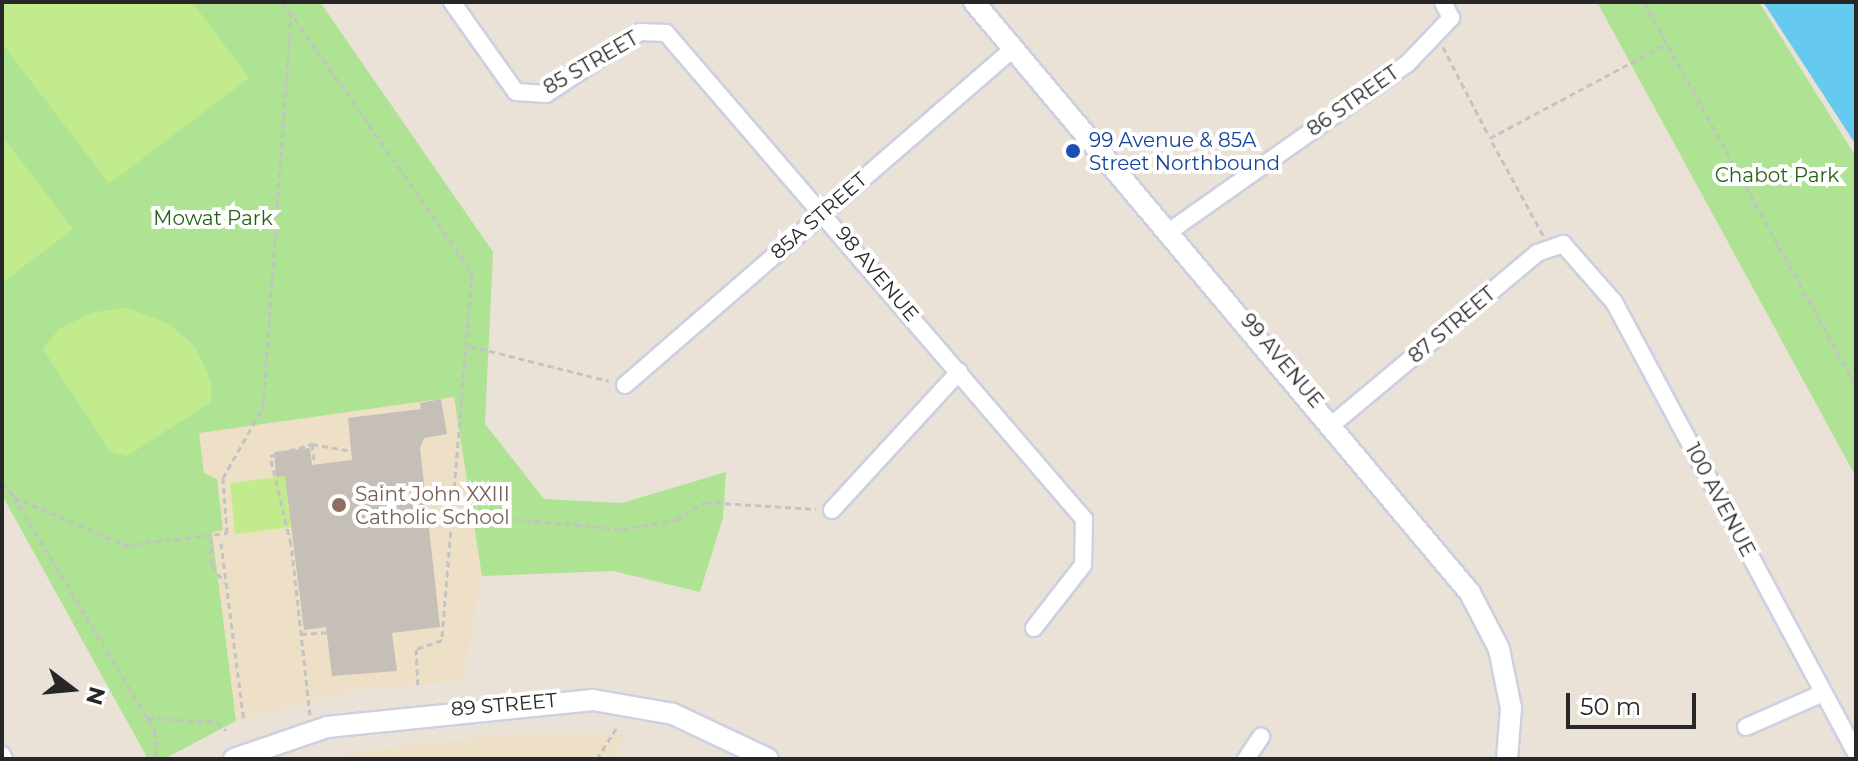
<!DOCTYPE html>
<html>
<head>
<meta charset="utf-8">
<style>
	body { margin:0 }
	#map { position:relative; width:1858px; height:761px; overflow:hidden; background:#eae2d7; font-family:Montserrat,sans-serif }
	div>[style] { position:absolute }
	.education>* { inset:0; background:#ede0c6 }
	.green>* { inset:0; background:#ade392 }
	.pitch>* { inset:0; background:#c2eb8d }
	.water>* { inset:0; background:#66caf0 }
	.building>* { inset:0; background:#c5bfb7 }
	.path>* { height:3px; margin-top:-1.5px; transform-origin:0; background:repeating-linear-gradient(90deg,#c3c3c3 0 6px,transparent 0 10px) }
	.roads { filter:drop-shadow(2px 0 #cdd0e1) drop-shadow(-2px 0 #cdd0e1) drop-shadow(0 2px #cdd0e1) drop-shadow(0 -2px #cdd0e1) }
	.minor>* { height:16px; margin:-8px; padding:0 8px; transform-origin:8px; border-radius:8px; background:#fff }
	.tertiary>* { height:20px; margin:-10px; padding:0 10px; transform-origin:10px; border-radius:10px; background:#fff }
	.dots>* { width:22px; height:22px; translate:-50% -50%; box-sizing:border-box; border:4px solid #fff; border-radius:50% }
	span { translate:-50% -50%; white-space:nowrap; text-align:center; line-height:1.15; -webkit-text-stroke:8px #fff; paint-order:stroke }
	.street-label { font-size:20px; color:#272727 }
	.transit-label { font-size:20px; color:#164399 }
	.left { translate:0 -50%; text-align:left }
	.park-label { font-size:20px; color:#276317 }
	.education-label { font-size:20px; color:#785e54 }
	.frame { position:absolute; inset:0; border:4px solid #272727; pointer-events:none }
	.north { position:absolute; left:32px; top:649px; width:80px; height:80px; -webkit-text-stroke:6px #fff; paint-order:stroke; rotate:106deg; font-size:22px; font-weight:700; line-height:32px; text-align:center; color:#272727 }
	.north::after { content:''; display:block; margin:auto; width:28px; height:36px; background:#272727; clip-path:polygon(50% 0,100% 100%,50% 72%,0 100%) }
	.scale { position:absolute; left:1566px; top:693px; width:130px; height:36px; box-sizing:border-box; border:4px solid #272727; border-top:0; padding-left:10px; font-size:24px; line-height:28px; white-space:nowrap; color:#272727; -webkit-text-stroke:6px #fff; paint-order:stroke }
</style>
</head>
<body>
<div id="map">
	<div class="education">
		<div style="clip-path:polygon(453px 393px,482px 576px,462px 682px,366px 688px,236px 721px,199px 433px)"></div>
		<div style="clip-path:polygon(509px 734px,626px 734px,610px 759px,347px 759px,346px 753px)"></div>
	</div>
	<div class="green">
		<div style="clip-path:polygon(2px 2px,320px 2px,493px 252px,485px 424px,544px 499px,622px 503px,726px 472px,723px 518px,700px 592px,613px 571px,482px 576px,454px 397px,199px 433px,204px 473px,217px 479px,223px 530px,212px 532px,236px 721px,164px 759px,148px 759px,2px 495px)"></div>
		<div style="clip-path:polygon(1597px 2px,1759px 2px,1856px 157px,1856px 477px)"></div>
	</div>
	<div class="pitch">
		<div style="clip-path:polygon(2px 2px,192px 2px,249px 78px,109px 184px,2px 43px)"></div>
		<div style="clip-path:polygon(2px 136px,73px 229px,2px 283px)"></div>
		<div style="clip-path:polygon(126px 307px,171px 325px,196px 348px,211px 381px,211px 402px,127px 456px,110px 451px,43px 349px,59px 329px,91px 313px)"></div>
		<div style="clip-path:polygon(285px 476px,291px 527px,235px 534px,230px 483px)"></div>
	</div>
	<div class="water">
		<div style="clip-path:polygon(1763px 2px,1856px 2px,1856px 145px)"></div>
	</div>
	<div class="building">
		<div style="clip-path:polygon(441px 399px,447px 434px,424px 438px,420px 448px,440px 627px,392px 633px,397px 671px,332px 676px,326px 627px,304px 630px,285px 476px,276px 477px,274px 452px,310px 448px,312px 465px,352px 460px,348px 418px,421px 409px,420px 403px)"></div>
	</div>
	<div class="path">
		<div style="left:283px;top:2px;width:330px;rotate:55deg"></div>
		<div style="left:472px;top:272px;width:369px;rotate:94.7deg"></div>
		<div style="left:442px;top:640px;width:28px;rotate:161deg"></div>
		<div style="left:416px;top:649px;width:38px;rotate:87deg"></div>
		<div style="left:1644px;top:2px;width:439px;rotate:61.1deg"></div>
		<div style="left:1443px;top:47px;width:100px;rotate:62.7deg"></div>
		<div style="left:1543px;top:235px;width:111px;rotate:-118.7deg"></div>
		<div style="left:1490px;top:138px;width:200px;rotate:-28.1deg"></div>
		<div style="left:470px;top:346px;width:143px;rotate:14.1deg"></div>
		<div style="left:312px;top:444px;width:16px;rotate:83deg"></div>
		<div style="left:2px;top:483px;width:18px;rotate:49deg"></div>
		<div style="left:14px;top:497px;width:121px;rotate:23.4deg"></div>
		<div style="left:125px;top:545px;width:103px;rotate:-6.7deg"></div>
		<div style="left:227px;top:533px;width:55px;rotate:-94.2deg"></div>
		<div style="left:223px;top:478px;width:81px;rotate:-60.6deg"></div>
		<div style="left:263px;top:407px;width:395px;rotate:-85.9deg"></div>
		<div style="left:14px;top:497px;width:273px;rotate:58.9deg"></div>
		<div style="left:155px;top:731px;width:28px;rotate:88deg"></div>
		<div style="left:455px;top:514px;width:168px;rotate:5.1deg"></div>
		<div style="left:622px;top:529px;width:55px;rotate:-9.5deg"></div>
		<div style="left:676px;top:520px;width:34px;rotate:-32deg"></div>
		<div style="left:705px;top:502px;width:111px;rotate:3.6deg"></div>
		<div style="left:211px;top:538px;width:27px;rotate:88deg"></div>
		<div style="left:212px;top:565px;width:21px;rotate:55deg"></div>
		<div style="left:221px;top:543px;width:180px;rotate:82.7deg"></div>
		<div style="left:301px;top:634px;width:26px;rotate:-4deg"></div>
		<div style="left:310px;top:715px;width:172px;rotate:-96.3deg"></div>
		<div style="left:291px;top:544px;width:90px;rotate:-103.4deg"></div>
		<div style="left:270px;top:456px;width:44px;rotate:-15.9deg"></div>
		<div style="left:312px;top:444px;width:39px;rotate:10deg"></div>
		<div style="left:147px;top:718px;width:70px;rotate:3.3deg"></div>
		<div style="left:217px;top:722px;width:12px;rotate:42deg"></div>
		<div style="left:597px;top:759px;width:40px;rotate:-58deg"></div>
	</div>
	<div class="roads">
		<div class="minor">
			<div style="left:452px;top:2px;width:110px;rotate:54.6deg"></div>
			<div style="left:516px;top:92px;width:30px;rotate:4deg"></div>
			<div style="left:546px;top:94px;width:113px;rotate:-33.4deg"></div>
			<div style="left:640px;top:32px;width:26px;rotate:2deg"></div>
			<div style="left:666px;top:33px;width:641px;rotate:49.3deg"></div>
			<div style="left:1084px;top:519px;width:46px;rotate:91.2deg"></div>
			<div style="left:1083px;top:565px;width:80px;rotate:127.9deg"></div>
			<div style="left:1170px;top:231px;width:290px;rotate:-35.2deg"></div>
			<div style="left:1407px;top:64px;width:64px;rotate:-46.3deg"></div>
			<div style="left:1451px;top:18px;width:18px;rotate:-117deg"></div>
			<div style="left:625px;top:385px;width:515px;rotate:-40.9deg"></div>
			<div style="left:1334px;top:423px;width:265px;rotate:-39.9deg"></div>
			<div style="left:1537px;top:253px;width:28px;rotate:-19deg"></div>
			<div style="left:1563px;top:244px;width:77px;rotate:48.7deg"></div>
			<div style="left:1614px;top:302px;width:512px;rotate:61.78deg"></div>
			<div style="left:832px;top:510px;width:188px;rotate:-47.4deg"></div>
			<div style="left:1746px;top:727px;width:84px;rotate:-23.8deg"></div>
			<div style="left:2px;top:755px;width:4px;rotate:63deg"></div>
			<div style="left:1246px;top:759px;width:27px;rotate:-56deg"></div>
		</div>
		<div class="tertiary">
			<div style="left:974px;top:2px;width:772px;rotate:49.99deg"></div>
			<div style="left:1470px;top:593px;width:63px;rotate:62.6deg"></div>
			<div style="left:1499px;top:649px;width:60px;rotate:78.5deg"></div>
			<div style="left:1511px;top:708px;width:51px;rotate:94.5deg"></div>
			<div style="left:234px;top:759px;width:98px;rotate:-19deg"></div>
			<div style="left:327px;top:727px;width:267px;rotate:-5.8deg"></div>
			<div style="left:593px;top:700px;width:81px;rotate:9.9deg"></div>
			<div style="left:673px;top:714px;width:105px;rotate:25.3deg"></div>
		</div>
	</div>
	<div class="dots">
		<div style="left:1073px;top:151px;background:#1a4fb4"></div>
		<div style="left:339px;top:505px;background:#8d6e63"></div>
	</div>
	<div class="street-label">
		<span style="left:591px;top:63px;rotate:-30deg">85 STREET</span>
		<span style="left:1353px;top:101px;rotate:-35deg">86 STREET</span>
		<span style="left:819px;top:216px;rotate:-41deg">85A STREET</span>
		<span style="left:877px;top:274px;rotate:50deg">98 AVENUE</span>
		<span style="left:1452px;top:325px;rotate:-40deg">87 STREET</span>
		<span style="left:1282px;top:361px;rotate:50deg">99 AVENUE</span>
		<span style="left:1720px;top:500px;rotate:62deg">100 AVENUE</span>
		<span style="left:504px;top:705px;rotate:-5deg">89 STREET</span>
	</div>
	<div class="transit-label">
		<span class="left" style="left:1089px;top:152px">99 Avenue &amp; 85A<br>Street Northbound</span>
	</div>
	<div class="park-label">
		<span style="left:1777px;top:175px">Chabot Park</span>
		<span style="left:213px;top:218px">Mowat Park</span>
	</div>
	<div class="education-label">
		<span class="left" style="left:355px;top:506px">Saint John XXIII<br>Catholic School</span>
	</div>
	<div class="frame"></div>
	<div class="north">N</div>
	<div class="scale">50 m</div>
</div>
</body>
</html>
